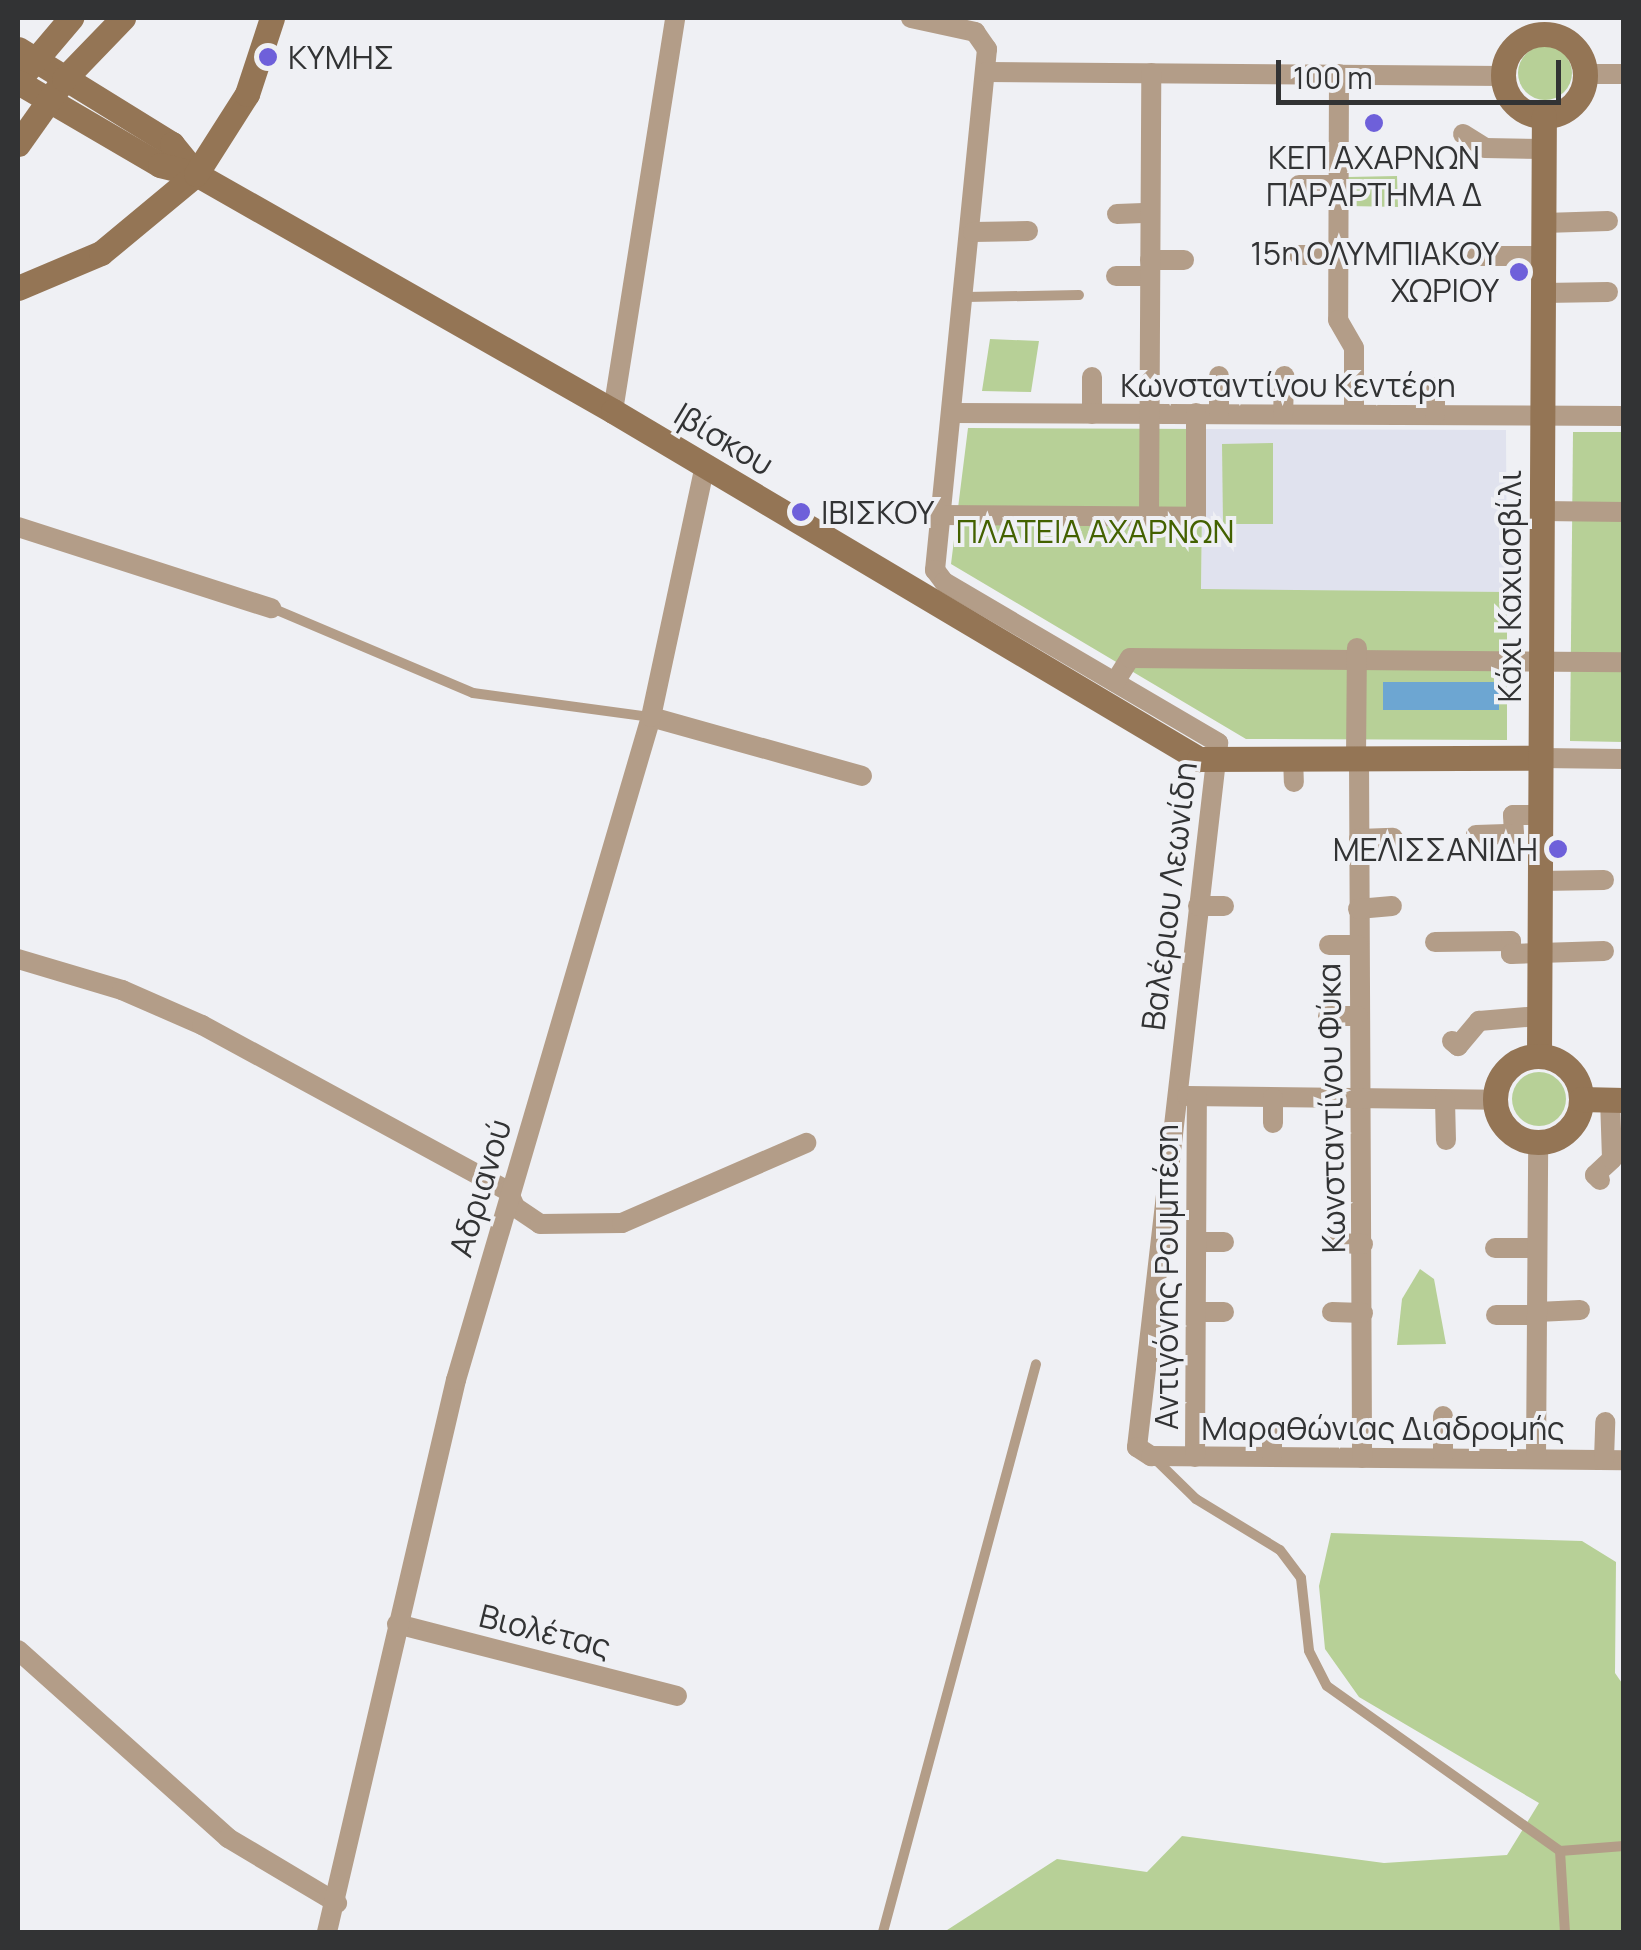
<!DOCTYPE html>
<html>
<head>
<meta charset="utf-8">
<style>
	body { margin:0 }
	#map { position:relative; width:1641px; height:1950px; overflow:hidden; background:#eff0f4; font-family:Manrope,sans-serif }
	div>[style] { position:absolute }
	.built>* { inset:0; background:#e0e2ee }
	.green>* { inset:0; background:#b7d097 }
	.round { border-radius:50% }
	.water>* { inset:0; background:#6da6d2 }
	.lane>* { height:10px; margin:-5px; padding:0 5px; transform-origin:5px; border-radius:5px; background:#b39d88 }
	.street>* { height:20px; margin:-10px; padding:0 10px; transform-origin:10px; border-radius:10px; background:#b39d88 }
	.secondary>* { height:25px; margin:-12.5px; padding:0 12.5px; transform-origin:12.5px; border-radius:12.5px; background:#947555 }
	.secondary>.ring { margin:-12.5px; padding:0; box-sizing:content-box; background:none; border:25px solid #947555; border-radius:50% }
	.dots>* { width:28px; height:28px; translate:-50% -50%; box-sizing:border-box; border:5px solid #eff0f4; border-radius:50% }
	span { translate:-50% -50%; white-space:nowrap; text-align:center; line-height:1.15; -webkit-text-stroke:8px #eff0f4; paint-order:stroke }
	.poi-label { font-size:32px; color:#323334 }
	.left { translate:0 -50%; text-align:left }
	.right { translate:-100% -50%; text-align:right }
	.street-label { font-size:32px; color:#323334 }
	.park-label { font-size:32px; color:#436100 }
	.frame { position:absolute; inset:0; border:20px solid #323334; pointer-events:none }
	.scale { position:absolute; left:1276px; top:60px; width:285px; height:45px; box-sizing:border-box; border:5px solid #323334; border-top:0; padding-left:12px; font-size:30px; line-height:35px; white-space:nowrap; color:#323334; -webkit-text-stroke:8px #eff0f4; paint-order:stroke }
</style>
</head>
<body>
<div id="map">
	<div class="built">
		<div style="clip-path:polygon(1203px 429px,1506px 430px,1507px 592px,1201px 590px)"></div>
	</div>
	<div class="green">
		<div class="round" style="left:1518px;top:46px;width:54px;height:54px"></div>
		<div style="clip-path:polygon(1397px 176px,1398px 207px,1349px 206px,1348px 177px)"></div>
		<div style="clip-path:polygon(990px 339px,1039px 341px,1031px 392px,982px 391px)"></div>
		<div style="clip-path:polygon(968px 428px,1203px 429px,1201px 589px,1507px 592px,1507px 740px,1246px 739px,951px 564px)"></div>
		<div style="clip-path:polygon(1573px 432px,1623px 432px,1623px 742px,1570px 741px)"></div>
		<div style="clip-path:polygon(1273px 443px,1273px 524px,1223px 524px,1222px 444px)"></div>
		<div class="round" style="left:1512px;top:1072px;width:54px;height:54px"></div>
		<div style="clip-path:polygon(1420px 1269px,1434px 1279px,1446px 1344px,1397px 1345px,1402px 1299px)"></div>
		<div style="clip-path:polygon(1331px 1533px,1582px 1541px,1616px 1562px,1615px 1673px,1624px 1686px,1623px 1932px,944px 1932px,1057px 1859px,1147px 1872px,1182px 1836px,1384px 1863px,1507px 1855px,1539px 1803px,1359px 1697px,1325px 1649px,1319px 1586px)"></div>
	</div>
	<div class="water">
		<div style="clip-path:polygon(1383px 682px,1499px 682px,1499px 710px,1383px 710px)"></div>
	</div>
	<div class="lane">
		<div style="left:966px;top:297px;width:113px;rotate:-1deg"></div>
		<div style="left:272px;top:608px;width:218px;rotate:22.9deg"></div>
		<div style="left:473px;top:693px;width:180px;rotate:7.7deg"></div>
		<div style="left:1154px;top:1458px;width:59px;rotate:44.3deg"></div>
		<div style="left:1196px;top:1499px;width:98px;rotate:31.3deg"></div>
		<div style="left:1280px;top:1550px;width:35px;rotate:53deg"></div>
		<div style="left:1301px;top:1578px;width:73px;rotate:83.7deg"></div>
		<div style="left:1309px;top:1651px;width:39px;rotate:63deg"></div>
		<div style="left:1327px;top:1686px;width:286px;rotate:35.3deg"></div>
		<div style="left:1560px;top:1851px;width:64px;rotate:-4.5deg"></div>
		<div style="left:1560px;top:1851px;width:81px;rotate:86.5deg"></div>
		<div style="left:883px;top:1932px;width:588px;rotate:-74.92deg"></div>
	</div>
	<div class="street">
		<div style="left:911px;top:18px;width:66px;rotate:12.3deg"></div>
		<div style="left:975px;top:32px;width:21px;rotate:55deg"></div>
		<div style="left:987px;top:49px;width:524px;rotate:95.7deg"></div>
		<div style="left:935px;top:570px;width:15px;rotate:53deg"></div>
		<div style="left:944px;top:582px;width:318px;rotate:30.4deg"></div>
		<div style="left:1218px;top:743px;width:709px;rotate:96.56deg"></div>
		<div style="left:1137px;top:1447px;width:17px;rotate:33deg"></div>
		<div style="left:1151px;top:1456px;width:473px;rotate:0.5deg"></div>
		<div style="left:986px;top:72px;width:517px;rotate:0.44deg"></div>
		<div style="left:1339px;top:74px;width:246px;rotate:90.2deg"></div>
		<div style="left:1338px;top:320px;width:32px;rotate:60deg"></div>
		<div style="left:1354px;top:348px;width:66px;rotate:90deg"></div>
		<div style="left:1585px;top:74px;width:39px"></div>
		<div style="left:1463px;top:134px;width:26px;rotate:32deg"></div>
		<div style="left:1485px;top:148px;width:59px;rotate:1deg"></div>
		<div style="left:1299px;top:185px;width:40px"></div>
		<div style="left:1117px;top:214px;width:33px;rotate:-2deg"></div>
		<div style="left:1544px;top:223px;width:64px;rotate:-1.8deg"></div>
		<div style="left:973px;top:232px;width:55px;rotate:-1deg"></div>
		<div style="left:1299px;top:255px;width:39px"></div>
		<div style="left:1477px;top:256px;width:67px"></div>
		<div style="left:1150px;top:260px;width:34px"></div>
		<div style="left:1116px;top:276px;width:34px"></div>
		<div style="left:1543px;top:293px;width:65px;rotate:-0.9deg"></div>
		<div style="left:1092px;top:377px;width:37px;rotate:90deg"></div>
		<div style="left:613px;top:411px;width:398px;rotate:-81deg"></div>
		<div style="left:952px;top:413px;width:672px;rotate:0.26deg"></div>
		<div style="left:1219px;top:413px;width:37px;rotate:-90deg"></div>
		<div style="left:1283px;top:414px;width:38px;rotate:-88deg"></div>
		<div style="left:1435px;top:415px;width:28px;rotate:-90deg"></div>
		<div style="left:1542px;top:511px;width:82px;rotate:0.7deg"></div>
		<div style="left:938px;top:515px;width:258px;rotate:0.4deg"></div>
		<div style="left:1196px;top:517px;width:104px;rotate:-90deg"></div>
		<div style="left:1149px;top:516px;width:443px;rotate:-89.7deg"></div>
		<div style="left:18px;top:527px;width:266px;rotate:17.8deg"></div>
		<div style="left:1115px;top:682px;width:28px;rotate:-58deg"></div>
		<div style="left:1130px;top:658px;width:494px;rotate:0.5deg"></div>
		<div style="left:651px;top:717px;width:219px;rotate:15.6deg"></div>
		<div style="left:1293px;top:757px;width:25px;rotate:88deg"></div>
		<div style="left:1356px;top:757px;width:109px;rotate:-89.5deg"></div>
		<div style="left:1359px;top:757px;width:701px;rotate:89.75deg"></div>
		<div style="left:1540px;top:758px;width:84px;rotate:0.7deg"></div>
		<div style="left:1476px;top:835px;width:38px;rotate:-2deg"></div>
		<div style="left:1514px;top:834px;width:19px;rotate:-93deg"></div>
		<div style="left:1513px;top:815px;width:27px"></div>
		<div style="left:1359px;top:839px;width:34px;rotate:-2deg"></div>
		<div style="left:1540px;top:881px;width:64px;rotate:-0.9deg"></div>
		<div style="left:1198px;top:906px;width:26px"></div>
		<div style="left:1358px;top:909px;width:34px;rotate:-5deg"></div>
		<div style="left:1435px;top:942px;width:76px;rotate:-0.8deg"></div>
		<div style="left:1511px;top:941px;width:13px;rotate:90deg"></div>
		<div style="left:1511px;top:954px;width:93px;rotate:-1.8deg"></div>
		<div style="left:1329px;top:945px;width:29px"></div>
		<div style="left:18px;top:959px;width:109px;rotate:16.6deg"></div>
		<div style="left:122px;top:990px;width:87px;rotate:23.6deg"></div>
		<div style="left:202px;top:1025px;width:348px;rotate:28.5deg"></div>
		<div style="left:508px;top:1191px;width:17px;rotate:66deg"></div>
		<div style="left:515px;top:1207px;width:30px;rotate:34deg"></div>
		<div style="left:540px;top:1224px;width:82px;rotate:-0.7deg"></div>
		<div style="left:622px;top:1223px;width:201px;rotate:-23.5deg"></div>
		<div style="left:1328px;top:1016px;width:30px"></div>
		<div style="left:1452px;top:1041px;width:8px;rotate:40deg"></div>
		<div style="left:1458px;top:1046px;width:33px;rotate:-50deg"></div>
		<div style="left:1479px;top:1021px;width:60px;rotate:-4.8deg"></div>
		<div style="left:1187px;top:1096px;width:308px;rotate:0.7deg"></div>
		<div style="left:1273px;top:1098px;width:25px;rotate:90deg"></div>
		<div style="left:1445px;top:1100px;width:40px;rotate:88.6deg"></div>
		<div style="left:1600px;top:1180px;width:7px;rotate:-135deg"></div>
		<div style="left:1595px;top:1175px;width:23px;rotate:-43deg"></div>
		<div style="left:1612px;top:1159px;width:59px;rotate:-91.9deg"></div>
		<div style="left:1197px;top:1242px;width:27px"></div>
		<div style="left:1333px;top:1243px;width:30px;rotate:2deg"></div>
		<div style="left:1495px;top:1248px;width:42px"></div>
		<div style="left:1196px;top:1312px;width:28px"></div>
		<div style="left:1332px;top:1312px;width:31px;rotate:2deg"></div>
		<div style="left:1537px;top:1312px;width:43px;rotate:-2.7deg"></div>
		<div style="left:1496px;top:1315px;width:41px"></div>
		<div style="left:1195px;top:1457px;width:360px;rotate:-89.7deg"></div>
		<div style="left:1272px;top:1457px;width:26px;rotate:-90deg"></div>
		<div style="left:1443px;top:1458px;width:42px;rotate:-90deg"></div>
		<div style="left:1536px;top:1459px;width:317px;rotate:-89.6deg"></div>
		<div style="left:1604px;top:1459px;width:37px;rotate:-88deg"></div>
		<div style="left:397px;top:1624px;width:289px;rotate:14.4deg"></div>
		<div style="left:18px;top:1650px;width:282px;rotate:41.8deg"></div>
		<div style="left:228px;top:1838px;width:127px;rotate:30.8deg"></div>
		<div style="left:327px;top:1932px;width:567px;rotate:-76.85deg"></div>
		<div style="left:456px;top:1380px;width:691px;rotate:-73.61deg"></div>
		<div style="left:651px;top:717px;width:258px;rotate:-77.9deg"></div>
	</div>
	<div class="secondary">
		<div class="ring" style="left:1503px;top:34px;width:57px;height:57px"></div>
		<div style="left:18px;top:49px;width:181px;rotate:31.7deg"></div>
		<div style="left:172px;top:144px;width:38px;rotate:51deg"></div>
		<div style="left:26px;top:71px;width:70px;rotate:-49.7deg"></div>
		<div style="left:18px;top:82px;width:164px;rotate:30.3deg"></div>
		<div style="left:160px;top:165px;width:37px;rotate:14deg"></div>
		<div style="left:196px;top:174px;width:480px;rotate:29.6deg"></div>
		<div style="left:613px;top:411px;width:682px;rotate:30.7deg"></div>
		<div style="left:1199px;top:759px;width:341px;rotate:-0.2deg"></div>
		<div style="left:18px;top:144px;width:80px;rotate:-54.7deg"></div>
		<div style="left:64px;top:79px;width:85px;rotate:-46deg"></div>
		<div style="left:18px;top:288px;width:90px;rotate:-22.9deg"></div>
		<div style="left:101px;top:253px;width:124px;rotate:-39.7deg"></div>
		<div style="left:196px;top:174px;width:95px;rotate:-57.5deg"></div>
		<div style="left:247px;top:94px;width:80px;rotate:-71.8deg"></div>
		<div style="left:1539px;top:1056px;width:940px;rotate:-89.7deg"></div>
		<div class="ring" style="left:1495px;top:1056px;width:61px;height:61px"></div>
		<div style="left:1581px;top:1099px;width:43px;rotate:1.3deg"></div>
	</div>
	<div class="dots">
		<div style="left:268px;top:57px;background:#6e60da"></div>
		<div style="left:1374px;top:123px;background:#6e60da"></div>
		<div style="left:1519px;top:272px;background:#6e60da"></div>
		<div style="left:801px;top:512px;background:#6e60da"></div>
		<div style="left:1558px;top:849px;background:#6e60da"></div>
	</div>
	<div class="poi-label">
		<span class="left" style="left:288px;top:57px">ΚΥΜΗΣ</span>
		<span style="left:1374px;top:176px">ΚΕΠ ΑΧΑΡΝΩΝ<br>ΠΑΡΑΡΤΗΜΑ Δ</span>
		<span class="right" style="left:1499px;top:272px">15η ΟΛΥΜΠΙΑΚΟΥ<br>ΧΩΡΙΟΥ</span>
		<span class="left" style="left:821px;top:512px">ΙΒΙΣΚΟΥ</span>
		<span class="right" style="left:1538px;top:849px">ΜΕΛΙΣΣΑΝΙΔΗ</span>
	</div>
	<div class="street-label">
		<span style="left:1288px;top:385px">Κωνσταντίνου Κεντέρη</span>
		<span style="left:724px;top:439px;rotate:31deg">Ιβίσκου</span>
		<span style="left:1509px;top:586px;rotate:-90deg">Κάχι Καχιασβίλι</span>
		<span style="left:1169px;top:896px;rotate:-83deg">Βαλέριου Λεωνίδη</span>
		<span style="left:1331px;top:1108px;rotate:-91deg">Κωνσταντίνου Φύκα</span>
		<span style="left:480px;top:1188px;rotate:-73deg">Αδριανού</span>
		<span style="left:1166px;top:1277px;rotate:-90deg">Αντιγόνης Ρουμπέση</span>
		<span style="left:1383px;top:1428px">Μαραθώνιας Διαδρομής</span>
		<span style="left:545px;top:1631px;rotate:14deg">Βιολέτας</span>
	</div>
	<div class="park-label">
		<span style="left:1095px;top:531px">ΠΛΑΤΕΙΑ ΑΧΑΡΝΩΝ</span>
	</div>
	<div class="frame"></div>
	<div class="scale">100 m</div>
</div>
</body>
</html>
